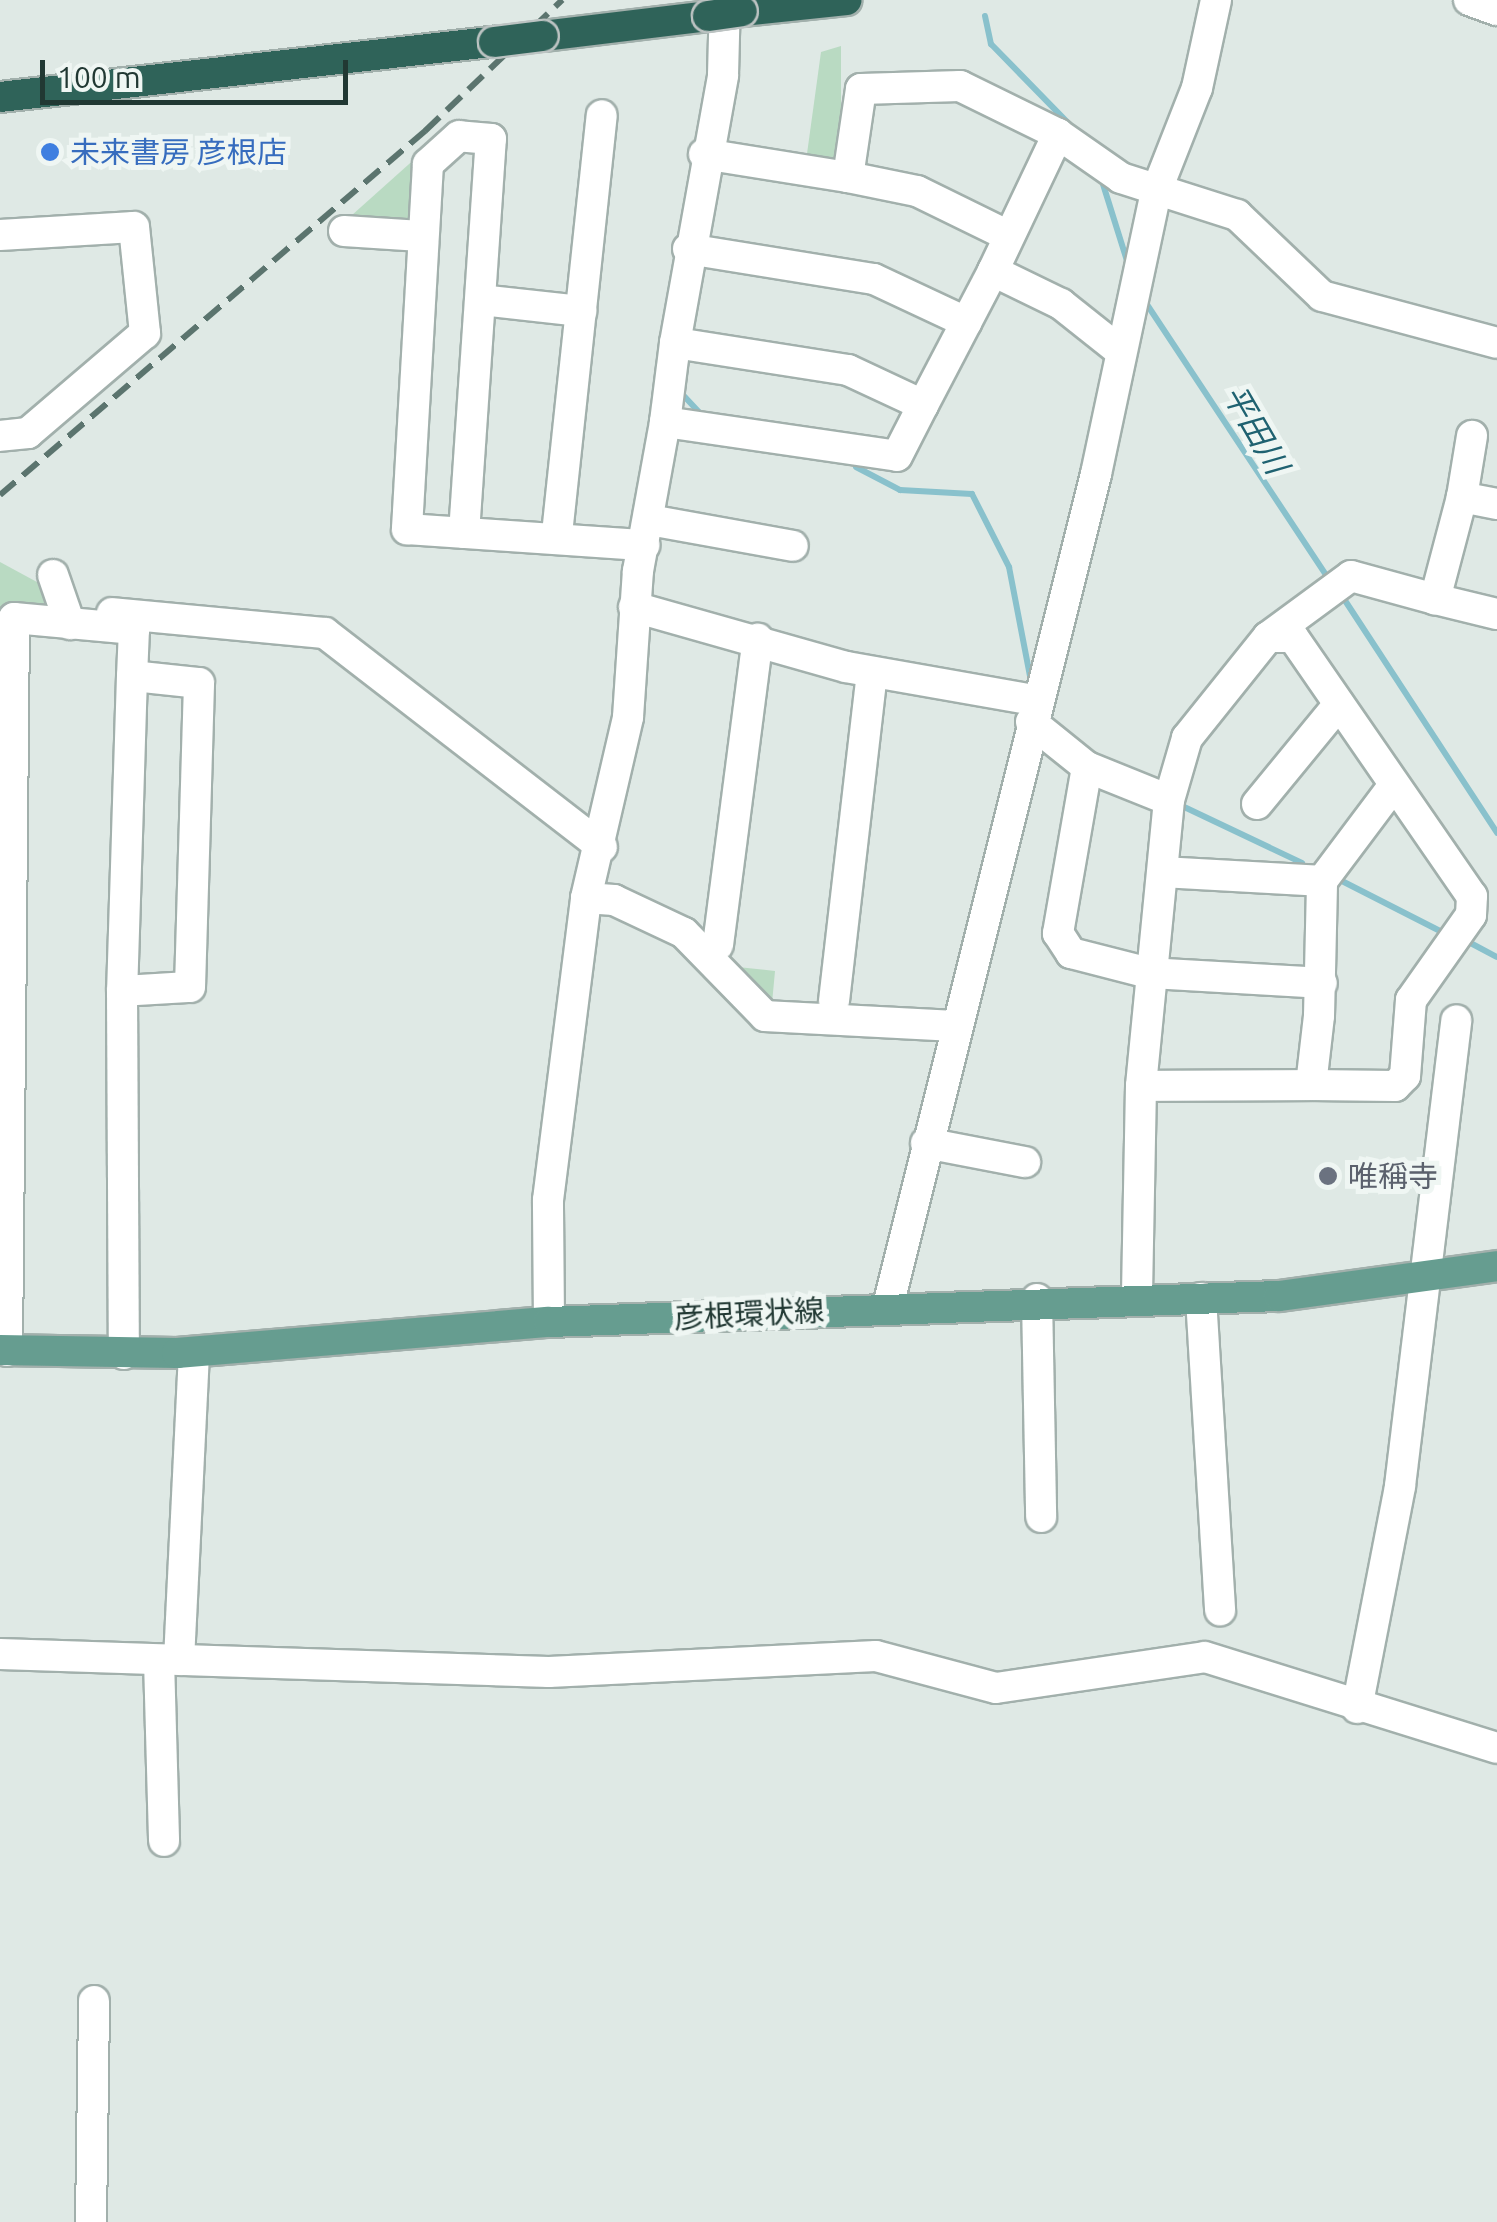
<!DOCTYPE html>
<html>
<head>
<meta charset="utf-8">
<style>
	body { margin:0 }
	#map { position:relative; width:1497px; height:2222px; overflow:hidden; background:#dfe9e5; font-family:Ubuntu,"Noto Sans JP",sans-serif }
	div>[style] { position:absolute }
	.green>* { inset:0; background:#b9dac2 }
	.stream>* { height:6px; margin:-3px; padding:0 3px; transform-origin:3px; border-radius:3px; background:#89c1cc }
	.roads { filter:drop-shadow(2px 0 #a2b0ac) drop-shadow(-2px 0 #a2b0ac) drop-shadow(0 2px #a2b0ac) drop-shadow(0 -2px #a2b0ac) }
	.minor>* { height:30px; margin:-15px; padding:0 15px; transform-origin:15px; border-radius:15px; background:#fff }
	.major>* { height:30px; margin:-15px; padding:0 15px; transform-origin:15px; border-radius:15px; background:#669d90 }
	.highway>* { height:30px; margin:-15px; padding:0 15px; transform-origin:15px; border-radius:15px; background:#2f6359 }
	.rail>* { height:6px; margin-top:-3px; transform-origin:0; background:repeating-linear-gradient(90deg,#5b746e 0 20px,transparent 0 30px) }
	.bridges { filter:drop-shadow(2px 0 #bcc3c2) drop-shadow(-2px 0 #bcc3c2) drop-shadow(0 2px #bcc3c2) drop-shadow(0 -2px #bcc3c2) }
	.highway-bridge>* { height:30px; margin:-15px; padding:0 15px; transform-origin:15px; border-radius:15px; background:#2f6359 }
	.dots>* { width:28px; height:28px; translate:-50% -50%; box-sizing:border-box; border:5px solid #eff6f3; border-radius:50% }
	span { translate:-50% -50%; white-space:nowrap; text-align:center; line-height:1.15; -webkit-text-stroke:10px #eff6f3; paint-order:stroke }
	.shop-label { font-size:30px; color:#366cbe }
	.left { translate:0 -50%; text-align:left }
	.worship-label { font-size:30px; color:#5b616d }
	.street-label { font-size:30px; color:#213833 }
	.water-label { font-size:32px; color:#1f6271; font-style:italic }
	.scale { position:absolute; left:40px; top:60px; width:308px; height:45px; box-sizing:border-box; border:5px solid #213833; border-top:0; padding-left:12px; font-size:30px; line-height:35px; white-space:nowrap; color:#213833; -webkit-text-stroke:8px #eff6f3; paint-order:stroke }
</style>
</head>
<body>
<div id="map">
	<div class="green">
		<div style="clip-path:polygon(841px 46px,841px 152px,824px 165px,806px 161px,821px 52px)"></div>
		<div style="clip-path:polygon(418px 156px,415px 212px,401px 226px,342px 224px)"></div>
		<div style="clip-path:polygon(0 562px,48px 588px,59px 615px,0 607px)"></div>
		<div style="clip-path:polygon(728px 966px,775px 971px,771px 1014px)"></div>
	</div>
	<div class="stream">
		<div style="left:985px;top:16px;width:29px;rotate:78deg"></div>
		<div style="left:991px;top:44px;width:119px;rotate:45.7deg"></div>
		<div style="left:1102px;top:181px;width:87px;rotate:72.6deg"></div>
		<div style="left:1144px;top:300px;width:336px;rotate:56.5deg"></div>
		<div style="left:683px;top:395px;width:23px;rotate:47deg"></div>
		<div style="left:856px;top:467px;width:50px;rotate:27.6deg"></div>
		<div style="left:900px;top:490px;width:72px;rotate:3.2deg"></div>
		<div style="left:972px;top:494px;width:82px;rotate:63.1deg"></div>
		<div style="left:1009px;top:567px;width:116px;rotate:79.1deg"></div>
		<div style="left:1346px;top:602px;width:276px;rotate:56.8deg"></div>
		<div style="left:1180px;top:805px;width:135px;rotate:25.4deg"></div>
		<div style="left:1338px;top:879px;width:114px;rotate:27deg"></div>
		<div style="left:1463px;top:939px;width:38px;rotate:28deg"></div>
	</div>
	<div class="roads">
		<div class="minor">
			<div style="left:1469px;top:0;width:30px;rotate:20deg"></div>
			<div style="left:1058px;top:134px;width:77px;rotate:34.9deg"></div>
			<div style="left:1121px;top:178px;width:122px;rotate:17.7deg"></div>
			<div style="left:1237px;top:215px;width:117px;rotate:43.6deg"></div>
			<div style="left:1322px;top:296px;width:181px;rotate:15deg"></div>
			<div style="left:704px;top:154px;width:146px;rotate:9.1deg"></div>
			<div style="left:344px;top:231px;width:77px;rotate:3.7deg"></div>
			<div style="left:0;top:235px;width:134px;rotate:-3.4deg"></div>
			<div style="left:134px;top:227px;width:107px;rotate:84.1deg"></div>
			<div style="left:145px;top:333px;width:154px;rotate:139.5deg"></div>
			<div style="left:28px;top:433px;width:28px;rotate:174deg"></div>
			<div style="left:688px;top:249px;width:188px;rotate:9.2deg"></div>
			<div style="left:874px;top:279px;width:102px;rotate:25.1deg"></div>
			<div style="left:993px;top:271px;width:76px;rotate:25.9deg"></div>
			<div style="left:1061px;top:304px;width:75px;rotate:38.5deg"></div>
			<div style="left:481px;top:300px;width:101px;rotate:6.3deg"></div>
			<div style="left:675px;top:343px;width:80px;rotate:97.2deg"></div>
			<div style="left:665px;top:422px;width:234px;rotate:8.3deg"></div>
			<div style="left:897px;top:456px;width:57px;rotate:-63deg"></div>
			<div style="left:923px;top:405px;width:83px;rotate:-155deg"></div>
			<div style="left:848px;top:370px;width:175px;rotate:-171.1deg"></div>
			<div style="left:675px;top:343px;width:272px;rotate:-79.8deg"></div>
			<div style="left:723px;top:75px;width:75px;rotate:-88.5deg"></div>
			<div style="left:923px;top:405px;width:151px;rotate:-62.4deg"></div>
			<div style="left:993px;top:271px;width:152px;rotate:-64.6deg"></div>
			<div style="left:1058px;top:134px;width:109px;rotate:-153.9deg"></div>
			<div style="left:960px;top:86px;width:99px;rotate:178.3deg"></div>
			<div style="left:861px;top:89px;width:89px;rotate:98.4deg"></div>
			<div style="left:848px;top:177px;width:70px;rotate:11.5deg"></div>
			<div style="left:917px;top:191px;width:102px;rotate:26.1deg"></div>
			<div style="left:1462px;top:497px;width:62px;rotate:-80.7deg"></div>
			<div style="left:1497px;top:504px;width:36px;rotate:-169deg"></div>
			<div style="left:1462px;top:497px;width:106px;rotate:104.8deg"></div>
			<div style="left:1435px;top:599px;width:64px;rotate:13.6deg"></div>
			<div style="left:649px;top:520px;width:146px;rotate:10.2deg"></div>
			<div style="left:464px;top:533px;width:395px;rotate:-86.1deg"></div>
			<div style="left:491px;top:139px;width:32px;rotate:-175deg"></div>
			<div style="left:459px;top:136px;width:42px;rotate:137.9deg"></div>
			<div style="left:428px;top:164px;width:366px;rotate:93.3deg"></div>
			<div style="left:407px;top:529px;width:238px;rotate:3.9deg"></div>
			<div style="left:557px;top:534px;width:421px;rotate:-83.9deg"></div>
			<div style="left:53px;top:575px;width:52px;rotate:70.9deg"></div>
			<div style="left:634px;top:607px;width:220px;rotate:15.8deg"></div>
			<div style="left:846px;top:667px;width:190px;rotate:10deg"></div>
			<div style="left:112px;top:613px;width:214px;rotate:5.4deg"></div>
			<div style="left:325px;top:633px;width:350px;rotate:37.7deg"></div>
			<div style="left:1268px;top:637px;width:103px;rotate:-36.3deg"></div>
			<div style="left:1351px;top:576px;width:87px;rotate:15.3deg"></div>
			<div style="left:1031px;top:722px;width:72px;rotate:38.8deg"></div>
			<div style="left:1087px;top:767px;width:88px;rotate:21.9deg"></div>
			<div style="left:1169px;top:800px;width:287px;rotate:95.6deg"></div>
			<div style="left:1141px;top:1086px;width:212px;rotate:91.1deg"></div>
			<div style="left:1087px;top:767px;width:169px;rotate:99.9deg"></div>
			<div style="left:1058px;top:933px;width:24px;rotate:57deg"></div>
			<div style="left:1071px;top:953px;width:81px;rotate:14.4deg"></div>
			<div style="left:1149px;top:973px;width:173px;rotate:3.3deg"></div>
			<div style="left:1169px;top:800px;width:65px;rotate:-73.8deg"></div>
			<div style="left:1187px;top:738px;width:129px;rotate:-51.3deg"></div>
			<div style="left:1268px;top:637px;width:25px"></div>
			<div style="left:1293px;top:637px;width:315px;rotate:55.4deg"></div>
			<div style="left:1472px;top:896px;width:19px;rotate:93deg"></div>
			<div style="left:1471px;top:915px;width:104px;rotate:125.2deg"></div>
			<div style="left:1411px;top:1000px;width:76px;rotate:94.5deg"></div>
			<div style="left:1405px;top:1076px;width:14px;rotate:135deg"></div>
			<div style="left:1395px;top:1086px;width:84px;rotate:-179.3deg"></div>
			<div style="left:1257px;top:804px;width:129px;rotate:-50.6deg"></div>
			<div style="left:1322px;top:881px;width:120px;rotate:-53.1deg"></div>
			<div style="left:586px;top:898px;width:28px;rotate:4deg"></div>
			<div style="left:614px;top:900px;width:77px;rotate:25.2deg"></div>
			<div style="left:684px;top:933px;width:116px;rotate:45.7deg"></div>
			<div style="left:765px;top:1016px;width:190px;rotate:3deg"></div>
			<div style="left:718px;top:945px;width:309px;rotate:-82.6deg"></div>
			<div style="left:122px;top:991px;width:363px;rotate:89.7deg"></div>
			<div style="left:834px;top:1001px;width:331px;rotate:-83.4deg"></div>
			<div style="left:1141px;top:1086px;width:170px;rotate:-0.3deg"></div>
			<div style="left:1311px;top:1085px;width:69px;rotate:-83.4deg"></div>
			<div style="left:1319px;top:1016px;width:135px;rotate:-88.7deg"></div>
			<div style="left:1322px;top:881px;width:159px;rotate:-176.8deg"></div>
			<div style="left:926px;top:1143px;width:101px;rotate:10.9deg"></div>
			<div style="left:1201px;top:1298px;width:313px;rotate:86.5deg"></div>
			<div style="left:1037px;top:1299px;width:218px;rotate:88.9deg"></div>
			<div style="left:888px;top:1306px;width:858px;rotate:-75.96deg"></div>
			<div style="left:1096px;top:474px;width:288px;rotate:-78deg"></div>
			<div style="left:1156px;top:192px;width:112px;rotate:-68.5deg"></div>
			<div style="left:1197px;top:88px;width:90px;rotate:-77.8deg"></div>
			<div style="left:549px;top:1322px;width:122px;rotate:-90.5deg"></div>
			<div style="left:548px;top:1200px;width:304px;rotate:-82.8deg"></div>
			<div style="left:586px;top:898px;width:186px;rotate:-76.9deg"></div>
			<div style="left:628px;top:717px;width:146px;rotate:-86.1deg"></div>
			<div style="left:638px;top:571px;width:151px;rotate:-79.7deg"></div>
			<div style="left:7px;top:1351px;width:733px;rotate:-89.45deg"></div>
			<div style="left:14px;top:618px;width:121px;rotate:5.2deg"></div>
			<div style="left:134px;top:629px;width:47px;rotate:92.4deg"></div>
			<div style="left:132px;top:676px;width:315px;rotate:91.8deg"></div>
			<div style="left:122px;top:991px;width:68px;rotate:-3.4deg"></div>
			<div style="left:190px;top:987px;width:304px;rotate:-88.3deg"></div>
			<div style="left:199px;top:683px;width:67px;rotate:-174deg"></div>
			<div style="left:0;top:1654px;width:549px;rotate:1.88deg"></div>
			<div style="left:549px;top:1672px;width:327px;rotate:-2.8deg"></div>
			<div style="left:876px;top:1656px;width:124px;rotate:14.9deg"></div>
			<div style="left:996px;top:1688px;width:211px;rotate:-8.4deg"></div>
			<div style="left:1205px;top:1657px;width:306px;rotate:17.3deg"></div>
			<div style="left:159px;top:1660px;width:181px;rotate:88.4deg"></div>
			<div style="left:179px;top:1660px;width:308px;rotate:-87.2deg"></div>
			<div style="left:1357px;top:1708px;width:226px;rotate:-79deg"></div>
			<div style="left:1400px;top:1486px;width:469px;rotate:-83.1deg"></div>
			<div style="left:91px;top:2222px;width:221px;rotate:-89.2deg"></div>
		</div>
		<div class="major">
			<div style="left:0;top:1350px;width:177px;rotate:1deg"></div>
			<div style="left:177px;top:1353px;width:373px;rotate:-4.8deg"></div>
			<div style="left:549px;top:1322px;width:730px;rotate:-2.04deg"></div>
			<div style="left:1279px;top:1296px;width:220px;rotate:-7.8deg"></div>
		</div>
		<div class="highway">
			<div style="left:742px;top:11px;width:105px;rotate:-6deg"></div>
			<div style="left:543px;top:36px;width:166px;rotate:-6.9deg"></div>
			<div style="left:0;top:97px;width:497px;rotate:-6.4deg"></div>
		</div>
	</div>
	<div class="rail">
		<div style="left:0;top:495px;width:560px;rotate:-40.58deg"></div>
		<div style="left:425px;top:131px;width:190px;rotate:-43.7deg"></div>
	</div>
	<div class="bridges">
		<div class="highway-bridge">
			<div style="left:708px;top:16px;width:34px;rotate:-8deg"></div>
			<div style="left:494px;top:42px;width:49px;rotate:-7deg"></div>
		</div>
	</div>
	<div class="dots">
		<div style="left:50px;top:152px;background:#3f7fe0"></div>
		<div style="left:1328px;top:1176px;background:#6b7280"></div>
	</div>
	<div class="shop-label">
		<span class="left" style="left:70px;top:152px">未来書房 彦根店</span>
	</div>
	<div class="worship-label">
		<span class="left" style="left:1348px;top:1176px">唯稱寺</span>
	</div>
	<div class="street-label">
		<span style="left:749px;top:1314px;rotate:-3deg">彦根環状線</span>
	</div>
	<div class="water-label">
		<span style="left:1256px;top:429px;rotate:60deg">平田川</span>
	</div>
	<div class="scale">100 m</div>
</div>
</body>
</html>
